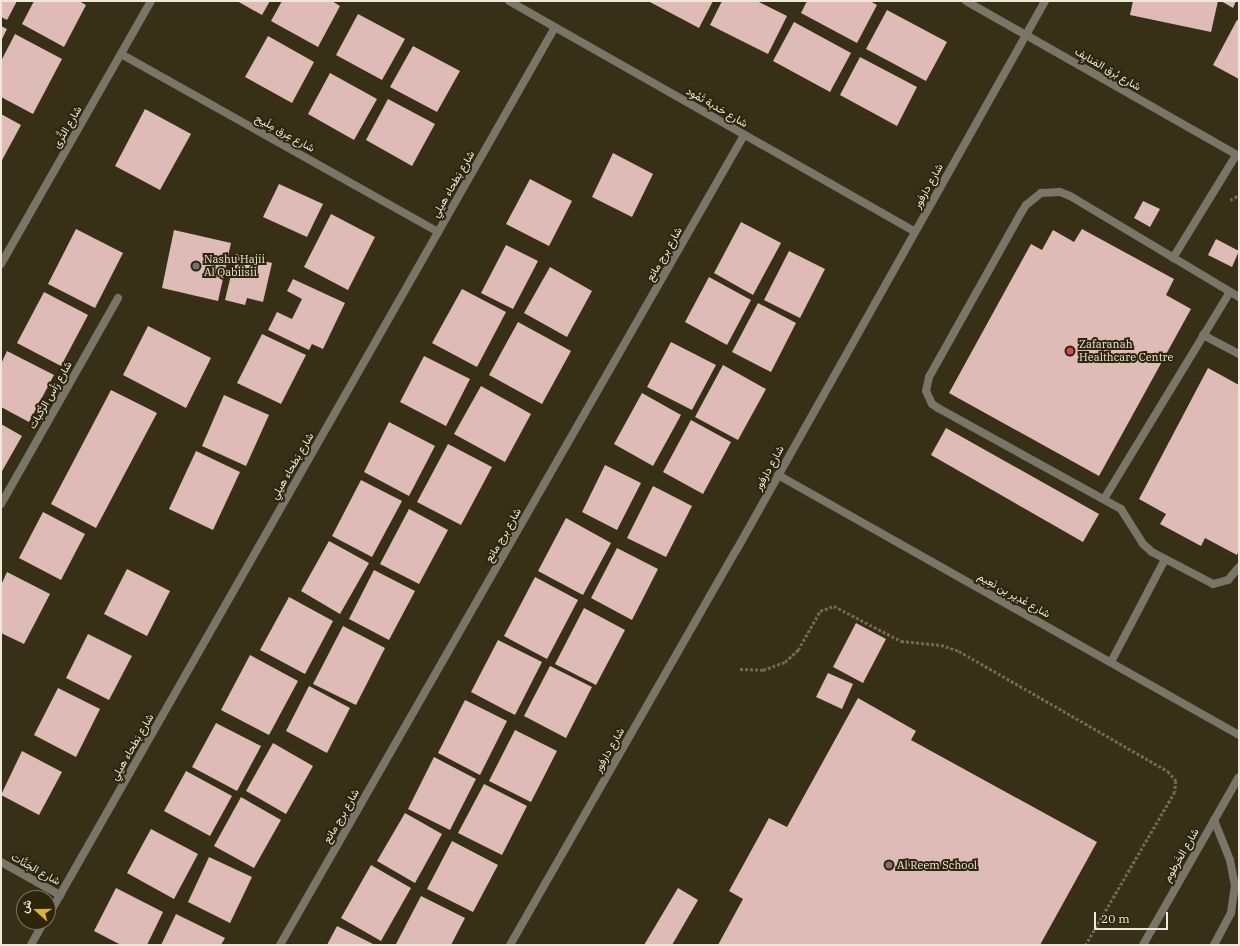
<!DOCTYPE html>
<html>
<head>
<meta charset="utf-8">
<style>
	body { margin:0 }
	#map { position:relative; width:1240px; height:946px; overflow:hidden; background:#382f17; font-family:"IBM Plex Serif",Vazirmatn,serif }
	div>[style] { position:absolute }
	.building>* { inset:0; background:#debbb7 }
	.path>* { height:2.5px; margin-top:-1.25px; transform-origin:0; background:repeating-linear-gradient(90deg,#716954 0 3px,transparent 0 5px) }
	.lane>* { height:8px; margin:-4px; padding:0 4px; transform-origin:4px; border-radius:4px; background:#7a7569 }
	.street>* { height:8px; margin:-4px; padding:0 4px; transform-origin:4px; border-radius:4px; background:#7a7569 }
	.dots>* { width:11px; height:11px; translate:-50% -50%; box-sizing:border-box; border:2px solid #2e250d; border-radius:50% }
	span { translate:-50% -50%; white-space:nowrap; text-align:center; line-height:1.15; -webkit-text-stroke:4px #2e250d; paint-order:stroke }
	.street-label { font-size:11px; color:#eee8d9 }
	.poi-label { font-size:11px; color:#eee8d9 }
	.left { translate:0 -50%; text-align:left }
	.frame { position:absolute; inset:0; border:2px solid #eee8d9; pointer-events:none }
	.north { position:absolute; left:16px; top:890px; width:40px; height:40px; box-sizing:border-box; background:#2e250d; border:1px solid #7b735f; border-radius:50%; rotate:291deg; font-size:11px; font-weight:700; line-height:16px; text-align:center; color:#eee8d9 }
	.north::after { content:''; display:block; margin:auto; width:14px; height:18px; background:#dfb034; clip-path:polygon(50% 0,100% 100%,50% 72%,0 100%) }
	.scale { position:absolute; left:1094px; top:912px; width:74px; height:18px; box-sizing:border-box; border:2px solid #eee8d9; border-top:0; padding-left:5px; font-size:12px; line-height:14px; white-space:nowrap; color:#eee8d9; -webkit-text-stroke:3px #2e250d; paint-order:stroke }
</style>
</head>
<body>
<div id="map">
	<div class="building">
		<div style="clip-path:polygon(1px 1px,17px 1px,7px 20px,1px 17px)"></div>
		<div style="clip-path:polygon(34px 1px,79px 1px,86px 5px,64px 47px,22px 24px)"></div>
		<div style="clip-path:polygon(237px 1px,270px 1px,262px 15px)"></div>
		<div style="clip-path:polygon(282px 1px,332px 1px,340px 6px,318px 47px,271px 21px)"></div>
		<div style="clip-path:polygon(648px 1px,713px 1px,699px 28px)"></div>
		<div style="clip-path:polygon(722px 1px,757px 1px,787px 16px,768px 54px,710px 25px)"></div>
		<div style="clip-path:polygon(807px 1px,870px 1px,877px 5px,857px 43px,801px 13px)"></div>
		<div style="clip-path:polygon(1133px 1px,1218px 1px,1211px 32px,1130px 15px)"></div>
		<div style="clip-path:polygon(1221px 1px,1236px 1px,1233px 8px)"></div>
		<div style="clip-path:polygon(887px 10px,947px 42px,926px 81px,866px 49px)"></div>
		<div style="clip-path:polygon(358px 14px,405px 39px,382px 80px,336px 55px)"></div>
		<div style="clip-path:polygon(1237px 20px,1239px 21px,1239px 79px,1213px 65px)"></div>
		<div style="clip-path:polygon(794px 22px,851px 53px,830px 92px,773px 61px)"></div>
		<div style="clip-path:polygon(1px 26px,7px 29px,1px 41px)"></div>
		<div style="clip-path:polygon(15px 34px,62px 59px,33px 114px,1px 97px,1px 61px)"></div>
		<div style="clip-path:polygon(268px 36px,314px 62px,292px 103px,245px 77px)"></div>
		<div style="clip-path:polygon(413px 46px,460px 71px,437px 112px,390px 87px)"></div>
		<div style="clip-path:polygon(860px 57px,917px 87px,897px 126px,840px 95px)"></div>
		<div style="clip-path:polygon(330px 73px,377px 99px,354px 140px,308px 114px)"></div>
		<div style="clip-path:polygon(388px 99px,435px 124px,412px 166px,366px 140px)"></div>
		<div style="clip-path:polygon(145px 109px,191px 134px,160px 190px,115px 166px)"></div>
		<div style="clip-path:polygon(1px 114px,21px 125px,1px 162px)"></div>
		<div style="clip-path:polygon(613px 153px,653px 174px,632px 217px,592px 197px)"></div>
		<div style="clip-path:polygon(530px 179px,572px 201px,549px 246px,506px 224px)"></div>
		<div style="clip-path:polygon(279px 184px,323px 204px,307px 237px,263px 217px)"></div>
		<div style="clip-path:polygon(1143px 201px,1160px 209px,1150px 227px,1134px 218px)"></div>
		<div style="clip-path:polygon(331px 214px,375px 237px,348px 290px,304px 267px)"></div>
		<div style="clip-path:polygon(741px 222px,781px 243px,753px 295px,714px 273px)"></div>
		<div style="clip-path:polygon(76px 229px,123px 253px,95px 308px,48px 284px)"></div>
		<div style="clip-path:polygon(1082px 229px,1174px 279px,1166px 295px,1191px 309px,1099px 476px,949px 393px,1031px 244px,1042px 250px,1053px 230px,1074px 242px)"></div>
		<div style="clip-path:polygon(174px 230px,231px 243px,218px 301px,162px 288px)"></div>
		<div style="clip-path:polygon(1216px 239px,1239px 251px,1232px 267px,1208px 255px)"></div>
		<div style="clip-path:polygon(506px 245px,538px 261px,513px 309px,481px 293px)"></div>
		<div style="clip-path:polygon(789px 251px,825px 269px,800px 318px,764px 300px)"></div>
		<div style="clip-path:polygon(236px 254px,272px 263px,263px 302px,247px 298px,245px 305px,225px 300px)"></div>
		<div style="clip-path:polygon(550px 267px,592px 291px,567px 337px,524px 313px)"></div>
		<div style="clip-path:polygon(709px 277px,751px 300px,727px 345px,685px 322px)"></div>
		<div style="clip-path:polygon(293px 279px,345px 303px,323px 349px,312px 344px,309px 350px,268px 330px,277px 312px,292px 319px,302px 299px,287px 291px)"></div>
		<div style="clip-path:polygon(462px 289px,506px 312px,477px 367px,432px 343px)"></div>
		<div style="clip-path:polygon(44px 292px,88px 315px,61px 366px,17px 343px)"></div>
		<div style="clip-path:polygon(758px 303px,796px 323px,771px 372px,732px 352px)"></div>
		<div style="clip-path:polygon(518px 322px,571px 351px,542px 404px,489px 375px)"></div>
		<div style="clip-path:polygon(148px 326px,211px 358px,186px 408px,123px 375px)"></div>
		<div style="clip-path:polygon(262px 334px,306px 355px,281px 404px,237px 383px)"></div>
		<div style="clip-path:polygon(671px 342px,716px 365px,692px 410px,647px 387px)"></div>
		<div style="clip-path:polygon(7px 351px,54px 375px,29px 422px,1px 407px,1px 364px)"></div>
		<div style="clip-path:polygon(424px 356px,470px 379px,446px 426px,400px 402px)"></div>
		<div style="clip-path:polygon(723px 365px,766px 389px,738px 440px,695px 417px)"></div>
		<div style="clip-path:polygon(1208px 368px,1239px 385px,1239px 550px,1237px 555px,1205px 538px,1201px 546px,1160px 524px,1166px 514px,1139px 499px)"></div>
		<div style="clip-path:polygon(481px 386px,531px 414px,505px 462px,454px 434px)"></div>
		<div style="clip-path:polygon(111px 390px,157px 413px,96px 528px,51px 504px)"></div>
		<div style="clip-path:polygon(642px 393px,681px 415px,653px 466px,614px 444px)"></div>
		<div style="clip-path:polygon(224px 395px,269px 415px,246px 466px,202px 446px)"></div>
		<div style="clip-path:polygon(691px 420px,731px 442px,703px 494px,663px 472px)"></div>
		<div style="clip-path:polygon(389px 422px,435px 446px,409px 496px,364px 472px)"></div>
		<div style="clip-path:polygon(1px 424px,22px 436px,1px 473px)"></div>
		<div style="clip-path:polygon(946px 428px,1099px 514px,1083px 542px,931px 455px)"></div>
		<div style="clip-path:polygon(448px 444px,492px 467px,461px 525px,417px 502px)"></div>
		<div style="clip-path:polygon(196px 451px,240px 472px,213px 530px,169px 509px)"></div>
		<div style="clip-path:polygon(605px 465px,641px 483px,617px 530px,582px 512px)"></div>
		<div style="clip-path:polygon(361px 480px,402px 501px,372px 557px,332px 536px)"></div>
		<div style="clip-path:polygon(653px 486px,692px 506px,666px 557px,627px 538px)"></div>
		<div style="clip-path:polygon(409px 509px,448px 530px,419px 584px,380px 564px)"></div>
		<div style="clip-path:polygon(43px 512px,85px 534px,61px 580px,19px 558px)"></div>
		<div style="clip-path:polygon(566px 518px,611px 543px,583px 595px,538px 571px)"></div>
		<div style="clip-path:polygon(329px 541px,369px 563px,340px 614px,301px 591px)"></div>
		<div style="clip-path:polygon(617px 548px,658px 569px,632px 620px,591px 598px)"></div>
		<div style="clip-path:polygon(127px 569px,170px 591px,147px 636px,104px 614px)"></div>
		<div style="clip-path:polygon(374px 570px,415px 591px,389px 640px,349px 619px)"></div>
		<div style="clip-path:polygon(7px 572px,50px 594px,24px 644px,1px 633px,1px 585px)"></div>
		<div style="clip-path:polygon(535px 577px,578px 600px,547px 659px,504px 636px)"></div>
		<div style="clip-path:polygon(289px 597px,333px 621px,305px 674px,260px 650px)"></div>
		<div style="clip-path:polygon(584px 608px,625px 630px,596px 685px,555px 664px)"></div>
		<div style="clip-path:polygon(856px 623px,886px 639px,863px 683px,833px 667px)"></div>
		<div style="clip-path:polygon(343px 626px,385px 648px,356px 705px,313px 684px)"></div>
		<div style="clip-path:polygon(88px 634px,132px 656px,109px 700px,66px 678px)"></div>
		<div style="clip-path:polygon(498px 640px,542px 662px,515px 715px,471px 692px)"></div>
		<div style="clip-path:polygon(250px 655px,298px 681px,269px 735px,221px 710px)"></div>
		<div style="clip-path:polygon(550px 666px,592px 687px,566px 738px,524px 716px)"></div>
		<div style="clip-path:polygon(828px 673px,853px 684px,842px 709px,816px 697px)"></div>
		<div style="clip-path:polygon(309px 686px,350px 708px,327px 753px,286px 731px)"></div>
		<div style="clip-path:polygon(58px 688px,100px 709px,76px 757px,34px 735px)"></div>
		<div style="clip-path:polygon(858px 698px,916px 731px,911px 740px,1097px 842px,1040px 945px,718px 945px,743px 899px,729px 891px,769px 818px,787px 827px)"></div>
		<div style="clip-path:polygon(465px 700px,507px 721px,480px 775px,438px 753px)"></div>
		<div style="clip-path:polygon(216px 723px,261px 746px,237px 791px,192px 767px)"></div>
		<div style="clip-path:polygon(515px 730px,557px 751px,531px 802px,489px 781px)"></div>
		<div style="clip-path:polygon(273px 743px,313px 766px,286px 814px,246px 791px)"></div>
		<div style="clip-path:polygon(22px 751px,62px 772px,39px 815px,1px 795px)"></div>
		<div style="clip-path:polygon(434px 757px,476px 779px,450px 830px,408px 809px)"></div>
		<div style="clip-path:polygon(186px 771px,232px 796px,210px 836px,164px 811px)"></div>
		<div style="clip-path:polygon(484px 784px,527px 806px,502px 855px,458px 833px)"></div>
		<div style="clip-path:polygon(241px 797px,281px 820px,254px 868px,214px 846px)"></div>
		<div style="clip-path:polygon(405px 813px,442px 834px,415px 883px,377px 861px)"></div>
		<div style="clip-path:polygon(151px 829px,198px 854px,174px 899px,127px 873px)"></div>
		<div style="clip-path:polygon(452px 841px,498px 865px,473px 912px,427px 889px)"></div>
		<div style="clip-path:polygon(209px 857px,252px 877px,230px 923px,188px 902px)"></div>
		<div style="clip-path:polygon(371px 865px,411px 888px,381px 941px,341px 918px)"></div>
		<div style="clip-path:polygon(116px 888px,163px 912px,147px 945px,121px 945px,94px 931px)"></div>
		<div style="clip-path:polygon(678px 888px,698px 900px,672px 945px,644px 945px)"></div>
		<div style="clip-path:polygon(421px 896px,465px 918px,451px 945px,396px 944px)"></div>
		<div style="clip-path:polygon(176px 914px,225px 938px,221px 945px,161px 945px)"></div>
		<div style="clip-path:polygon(337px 926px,375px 945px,327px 945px)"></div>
	</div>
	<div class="path">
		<div style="left:1230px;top:200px;width:10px;rotate:-29deg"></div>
		<div style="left:740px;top:669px;width:23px;rotate:2deg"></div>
		<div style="left:763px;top:670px;width:23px;rotate:-20deg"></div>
		<div style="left:785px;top:662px;width:18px;rotate:-43deg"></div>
		<div style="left:798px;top:650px;width:45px;rotate:-60.6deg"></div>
		<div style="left:820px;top:611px;width:15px;rotate:-20deg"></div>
		<div style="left:834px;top:606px;width:76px;rotate:27.6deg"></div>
		<div style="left:901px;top:641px;width:40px;rotate:5.7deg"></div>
		<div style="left:941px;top:645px;width:19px;rotate:18deg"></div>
		<div style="left:959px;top:651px;width:241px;rotate:29.9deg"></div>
		<div style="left:1168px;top:771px;width:13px;rotate:51deg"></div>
		<div style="left:1176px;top:781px;width:11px;rotate:95deg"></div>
		<div style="left:1175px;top:792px;width:177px;rotate:120.2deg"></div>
	</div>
	<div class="lane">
		<div style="left:1173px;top:258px;width:121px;rotate:-58.5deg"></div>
		<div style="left:1239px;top:297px;width:197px;rotate:-149.1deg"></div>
		<div style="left:1070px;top:196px;width:11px;rotate:-158deg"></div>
		<div style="left:1060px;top:192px;width:19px;rotate:177deg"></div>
		<div style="left:1041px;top:193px;width:19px;rotate:141deg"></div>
		<div style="left:1026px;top:205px;width:9px;rotate:122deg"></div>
		<div style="left:1021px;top:213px;width:188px;rotate:119.3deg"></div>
		<div style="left:929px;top:377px;width:14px;rotate:102deg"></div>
		<div style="left:926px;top:391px;width:14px;rotate:65deg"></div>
		<div style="left:932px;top:404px;width:7px;rotate:34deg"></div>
		<div style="left:938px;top:408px;width:209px;rotate:28.9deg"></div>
		<div style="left:1121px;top:509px;width:41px;rotate:57.8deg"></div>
		<div style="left:1143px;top:544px;width:12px;rotate:42deg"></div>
		<div style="left:1152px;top:552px;width:69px;rotate:27.7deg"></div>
		<div style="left:1213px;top:584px;width:16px;rotate:-15deg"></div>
		<div style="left:1228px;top:580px;width:17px;rotate:-50deg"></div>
		<div style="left:1203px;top:335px;width:41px;rotate:27.8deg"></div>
		<div style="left:1104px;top:499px;width:242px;rotate:-58.7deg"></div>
		<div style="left:1111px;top:662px;width:116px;rotate:-62.3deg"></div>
		<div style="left:1214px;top:945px;width:36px;rotate:-62deg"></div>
		<div style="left:1231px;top:913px;width:27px;rotate:-82deg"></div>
		<div style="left:1235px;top:886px;width:26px;rotate:-101deg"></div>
		<div style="left:1230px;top:860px;width:43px;rotate:-111.8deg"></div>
	</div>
	<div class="street">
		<div style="left:509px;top:1px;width:467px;rotate:29.6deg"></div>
		<div style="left:966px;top:1px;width:314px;rotate:29.6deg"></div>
		<div style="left:121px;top:54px;width:364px;rotate:29.3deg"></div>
		<div style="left:1px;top:264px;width:303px;rotate:-60.3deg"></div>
		<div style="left:778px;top:475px;width:529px;rotate:29.42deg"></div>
		<div style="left:1px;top:504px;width:237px;rotate:-60.4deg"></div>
		<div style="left:1px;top:862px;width:68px;rotate:29.2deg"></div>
		<div style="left:48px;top:916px;width:1023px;rotate:-60.3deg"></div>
		<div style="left:31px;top:945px;width:26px;rotate:-61deg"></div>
		<div style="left:280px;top:945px;width:933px;rotate:-60.19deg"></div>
		<div style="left:510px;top:945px;width:456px;rotate:-60.2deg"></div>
		<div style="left:737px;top:549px;width:629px;rotate:-60.66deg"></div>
		<div style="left:1143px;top:945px;width:193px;rotate:-60.3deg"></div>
	</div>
	<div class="dots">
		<div style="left:196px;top:266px;background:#6b7280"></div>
		<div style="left:1070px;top:351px;background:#e0444e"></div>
		<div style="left:889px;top:865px;background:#8d6e63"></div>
	</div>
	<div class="street-label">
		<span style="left:1108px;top:69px;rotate:30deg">شارع بُرق المَنايِف</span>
		<span style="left:717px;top:107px;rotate:30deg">شارع حَدبة ثَمُود</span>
		<span style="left:67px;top:127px;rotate:-60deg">شارع الثَّرى</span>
		<span style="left:285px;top:133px;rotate:29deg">شارع عِرق مِلَيح</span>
		<span style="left:453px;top:184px;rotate:-60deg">شارع بَطحاء هيلي</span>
		<span style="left:928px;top:186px;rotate:-61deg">شارع دارفور</span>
		<span style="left:664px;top:254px;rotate:-60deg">شارع برج مانع</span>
		<span style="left:50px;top:395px;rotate:-60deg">شارع رَأس الرُّكبات</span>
		<span style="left:292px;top:466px;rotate:-60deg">شارع بَطحاء هيلي</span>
		<span style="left:769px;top:468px;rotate:-61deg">شارع دارفور</span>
		<span style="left:503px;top:535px;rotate:-60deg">شارع برج مانع</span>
		<span style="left:1014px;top:595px;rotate:29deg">شارع غَدِير بن نَعِيم</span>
		<span style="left:132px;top:747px;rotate:-60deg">شارع بَطحاء هيلي</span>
		<span style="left:609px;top:750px;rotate:-60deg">شارع دارفور</span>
		<span style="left:341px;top:816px;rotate:-60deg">شارع برج مانع</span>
		<span style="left:1181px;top:855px;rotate:-60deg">شارع الخَرطوم</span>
		<span style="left:36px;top:869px;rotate:29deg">شارع الجَنَّات</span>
	</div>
	<div class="poi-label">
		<span class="left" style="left:204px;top:266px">Nashu Hajii<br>Al Qabiisii</span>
		<span class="left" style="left:1079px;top:351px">Zafaranah<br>Healthcare Centre</span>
		<span class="left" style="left:897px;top:865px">Al Reem School</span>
	</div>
	<div class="frame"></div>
	<div class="north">ش</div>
	<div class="scale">20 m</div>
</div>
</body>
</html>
